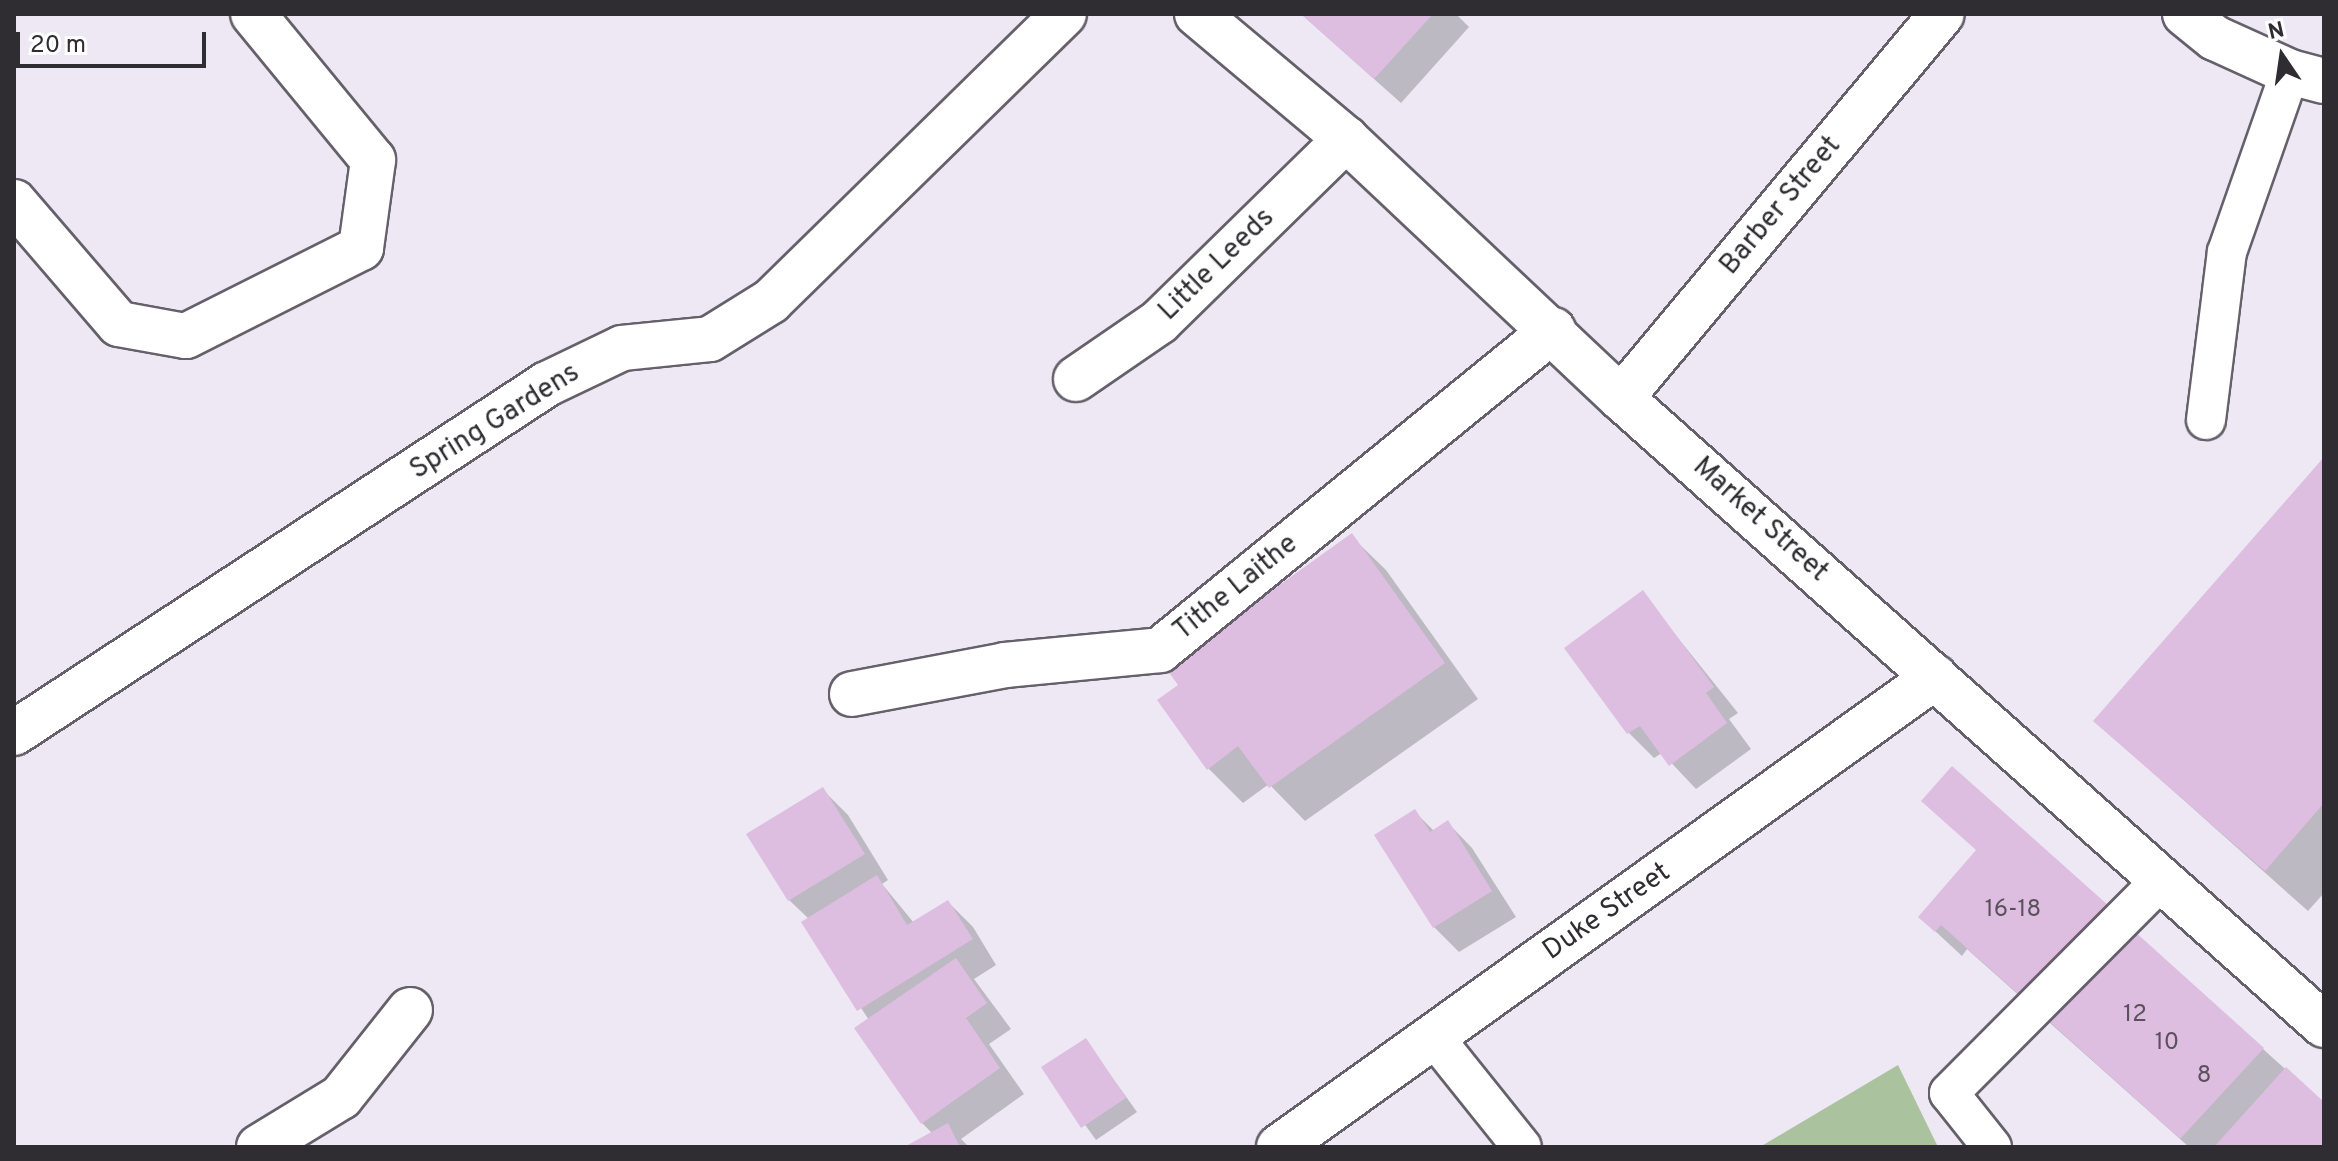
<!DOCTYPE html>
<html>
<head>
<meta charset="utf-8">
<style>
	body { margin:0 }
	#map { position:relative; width:2338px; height:1161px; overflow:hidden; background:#ede8f3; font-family:Overpass,sans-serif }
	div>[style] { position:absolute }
	.green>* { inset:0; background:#aac39e }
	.shadow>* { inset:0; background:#0003 }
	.building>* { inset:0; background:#debee0 }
	.roads { filter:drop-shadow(2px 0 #65606a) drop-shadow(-2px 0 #65606a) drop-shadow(0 2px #65606a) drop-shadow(0 -2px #65606a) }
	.service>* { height:38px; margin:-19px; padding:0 19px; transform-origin:19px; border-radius:19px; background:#fff }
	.minor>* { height:44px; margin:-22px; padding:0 22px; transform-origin:22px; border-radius:22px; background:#fff }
	.tertiary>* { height:44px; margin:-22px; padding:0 22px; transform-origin:22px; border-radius:22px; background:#fff }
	span { translate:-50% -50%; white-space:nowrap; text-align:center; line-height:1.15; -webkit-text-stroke:6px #fff; paint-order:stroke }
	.number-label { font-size:24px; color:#5b515d }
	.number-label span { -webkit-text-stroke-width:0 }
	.street-label { font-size:28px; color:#2f2d31 }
	.frame { position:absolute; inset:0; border:16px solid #2f2d31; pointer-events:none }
	.north { position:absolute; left:2242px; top:16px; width:80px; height:80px; -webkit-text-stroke:6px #fff; paint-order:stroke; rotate:347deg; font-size:22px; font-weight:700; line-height:32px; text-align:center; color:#2f2d31 }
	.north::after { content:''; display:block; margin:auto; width:28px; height:36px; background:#2f2d31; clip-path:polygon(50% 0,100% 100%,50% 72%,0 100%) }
	.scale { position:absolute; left:16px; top:32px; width:190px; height:36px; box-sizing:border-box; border:4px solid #2f2d31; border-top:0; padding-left:10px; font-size:24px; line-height:28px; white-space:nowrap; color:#2f2d31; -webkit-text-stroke:6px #fff; paint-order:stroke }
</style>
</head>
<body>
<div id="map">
	<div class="green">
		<div style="clip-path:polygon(1898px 1065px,1938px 1147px,1760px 1147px)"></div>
	</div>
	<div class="shadow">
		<div style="clip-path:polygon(1301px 14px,1456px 14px,1469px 27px,1401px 103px)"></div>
		<div style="clip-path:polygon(2324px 460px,2324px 893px,2308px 911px,2095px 721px)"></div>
		<div style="clip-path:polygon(1351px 536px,1386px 570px,1478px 699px,1305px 821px,1269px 784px,1243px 803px,1208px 768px,1181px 686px)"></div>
		<div style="clip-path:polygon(1642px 593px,1738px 713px,1729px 719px,1751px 749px,1696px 789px,1662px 753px,1654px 758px,1629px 733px)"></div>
		<div style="clip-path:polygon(822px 789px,848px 815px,888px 880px,882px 884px,914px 923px,948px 902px,973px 927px,996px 965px,974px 979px,1011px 1029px,989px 1044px,1024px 1094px,961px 1139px,969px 1147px,908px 1147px,933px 1134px,922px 1123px,869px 1020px,804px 922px,809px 919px,789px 900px)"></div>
		<div style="clip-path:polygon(1415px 812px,1434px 831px,1447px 822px,1472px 848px,1516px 917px,1459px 952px,1434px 927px)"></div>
		<div style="clip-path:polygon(1920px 917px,2133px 932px,2324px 1104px,2324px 1147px,2189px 1147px,1967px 949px,1962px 956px)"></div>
		<div style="clip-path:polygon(1086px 1041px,1137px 1112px,1096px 1140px,1044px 1068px)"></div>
	</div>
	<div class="building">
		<div style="clip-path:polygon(1301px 14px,1433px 14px,1374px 79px)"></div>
		<div style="clip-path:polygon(2324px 457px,2324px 803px,2265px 871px,2093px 721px)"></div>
		<div style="clip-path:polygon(1352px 533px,1445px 663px,1269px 788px,1238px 746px,1207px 770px,1157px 700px,1178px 685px,1165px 667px)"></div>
		<div style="clip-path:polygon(1643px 590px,1714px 687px,1706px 693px,1727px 723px,1669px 766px,1640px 726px,1627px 734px,1564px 648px)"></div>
		<div style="clip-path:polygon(1952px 766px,2109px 906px,2025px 1000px,1941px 925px,1935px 932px,1918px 917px,1976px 850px,1921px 801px)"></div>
		<div style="clip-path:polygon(823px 787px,865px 854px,788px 901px,746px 834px)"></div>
		<div style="clip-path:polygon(1415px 809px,1430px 832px,1448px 820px,1492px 891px,1433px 928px,1374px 835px)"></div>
		<div style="clip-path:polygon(877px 875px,907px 925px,948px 900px,973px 939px,857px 1011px,801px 922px)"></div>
		<div style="clip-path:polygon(2133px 930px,2264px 1048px,2180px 1139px,2050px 1022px)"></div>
		<div style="clip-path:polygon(956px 958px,987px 1003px,966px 1018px,1000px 1068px,921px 1124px,854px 1028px)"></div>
		<div style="clip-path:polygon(1086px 1038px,1126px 1098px,1081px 1128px,1041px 1067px)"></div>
		<div style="clip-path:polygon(2286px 1067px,2324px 1102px,2324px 1147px,2214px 1147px)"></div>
		<div style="clip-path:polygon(948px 1123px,960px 1147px,904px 1147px)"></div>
	</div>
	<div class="roads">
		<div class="service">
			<div style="left:2206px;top:420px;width:169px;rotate:-82.9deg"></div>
			<div style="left:2227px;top:252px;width:191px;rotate:-70.7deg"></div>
			<div style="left:1433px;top:1036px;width:142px;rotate:51.3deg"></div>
			<div style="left:1992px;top:1147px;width:69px;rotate:-128.5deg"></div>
			<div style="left:1949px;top:1093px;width:301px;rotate:-45.1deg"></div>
		</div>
		<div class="minor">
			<div style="left:2185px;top:14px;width:38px;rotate:39deg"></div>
			<div style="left:2215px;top:38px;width:82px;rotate:24.4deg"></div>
			<div style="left:2290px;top:72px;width:35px;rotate:15deg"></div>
			<div style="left:14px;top:202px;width:161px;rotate:49.3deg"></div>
			<div style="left:119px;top:324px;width:68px;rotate:10.2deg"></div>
			<div style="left:186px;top:336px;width:196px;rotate:-26.7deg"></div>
			<div style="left:361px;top:248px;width:89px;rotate:-82.2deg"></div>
			<div style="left:373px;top:160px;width:189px;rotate:-129.4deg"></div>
			<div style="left:1076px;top:379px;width:101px;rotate:-34.5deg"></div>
			<div style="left:1159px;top:322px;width:262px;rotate:-44.4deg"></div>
			<div style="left:1621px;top:398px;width:500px;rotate:-50.11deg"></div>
			<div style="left:852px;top:694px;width:156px;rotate:-10.7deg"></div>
			<div style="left:1005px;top:665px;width:156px;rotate:-5.5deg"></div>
			<div style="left:1160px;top:650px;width:507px;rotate:-39.15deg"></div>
			<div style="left:14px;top:733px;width:637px;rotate:-33.22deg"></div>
			<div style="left:547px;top:384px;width:83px;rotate:-25.6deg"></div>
			<div style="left:622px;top:348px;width:88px;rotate:-5.8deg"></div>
			<div style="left:710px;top:339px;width:72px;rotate:-31.9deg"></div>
			<div style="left:771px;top:301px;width:410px;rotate:-44.4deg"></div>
			<div style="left:259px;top:1147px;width:96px;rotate:-31.4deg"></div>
			<div style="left:341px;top:1097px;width:111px;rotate:-51.6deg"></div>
			<div style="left:1279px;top:1147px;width:807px;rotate:-35.62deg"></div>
		</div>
		<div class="tertiary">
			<div style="left:1197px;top:14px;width:194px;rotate:40deg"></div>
			<div style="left:1346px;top:139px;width:378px;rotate:43.3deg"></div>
			<div style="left:1621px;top:398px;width:942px;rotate:41.73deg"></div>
		</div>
	</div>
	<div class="number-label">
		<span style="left:2013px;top:911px">16-18</span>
		<span style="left:2135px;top:1016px">12</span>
		<span style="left:2167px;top:1044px">10</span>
		<span style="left:2204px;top:1077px">8</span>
	</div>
	<div class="street-label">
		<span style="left:1781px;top:206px;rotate:-50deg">Barber Street</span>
		<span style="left:1217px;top:265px;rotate:-44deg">Little Leeds</span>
		<span style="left:495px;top:422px;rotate:-32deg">Spring Gardens</span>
		<span style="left:1760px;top:520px;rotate:42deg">Market Street</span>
		<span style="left:1236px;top:588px;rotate:-39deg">Tithe Laithe</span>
		<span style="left:1607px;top:912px;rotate:-35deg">Duke Street</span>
	</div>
	<div class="frame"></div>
	<div class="north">N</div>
	<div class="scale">20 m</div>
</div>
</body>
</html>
